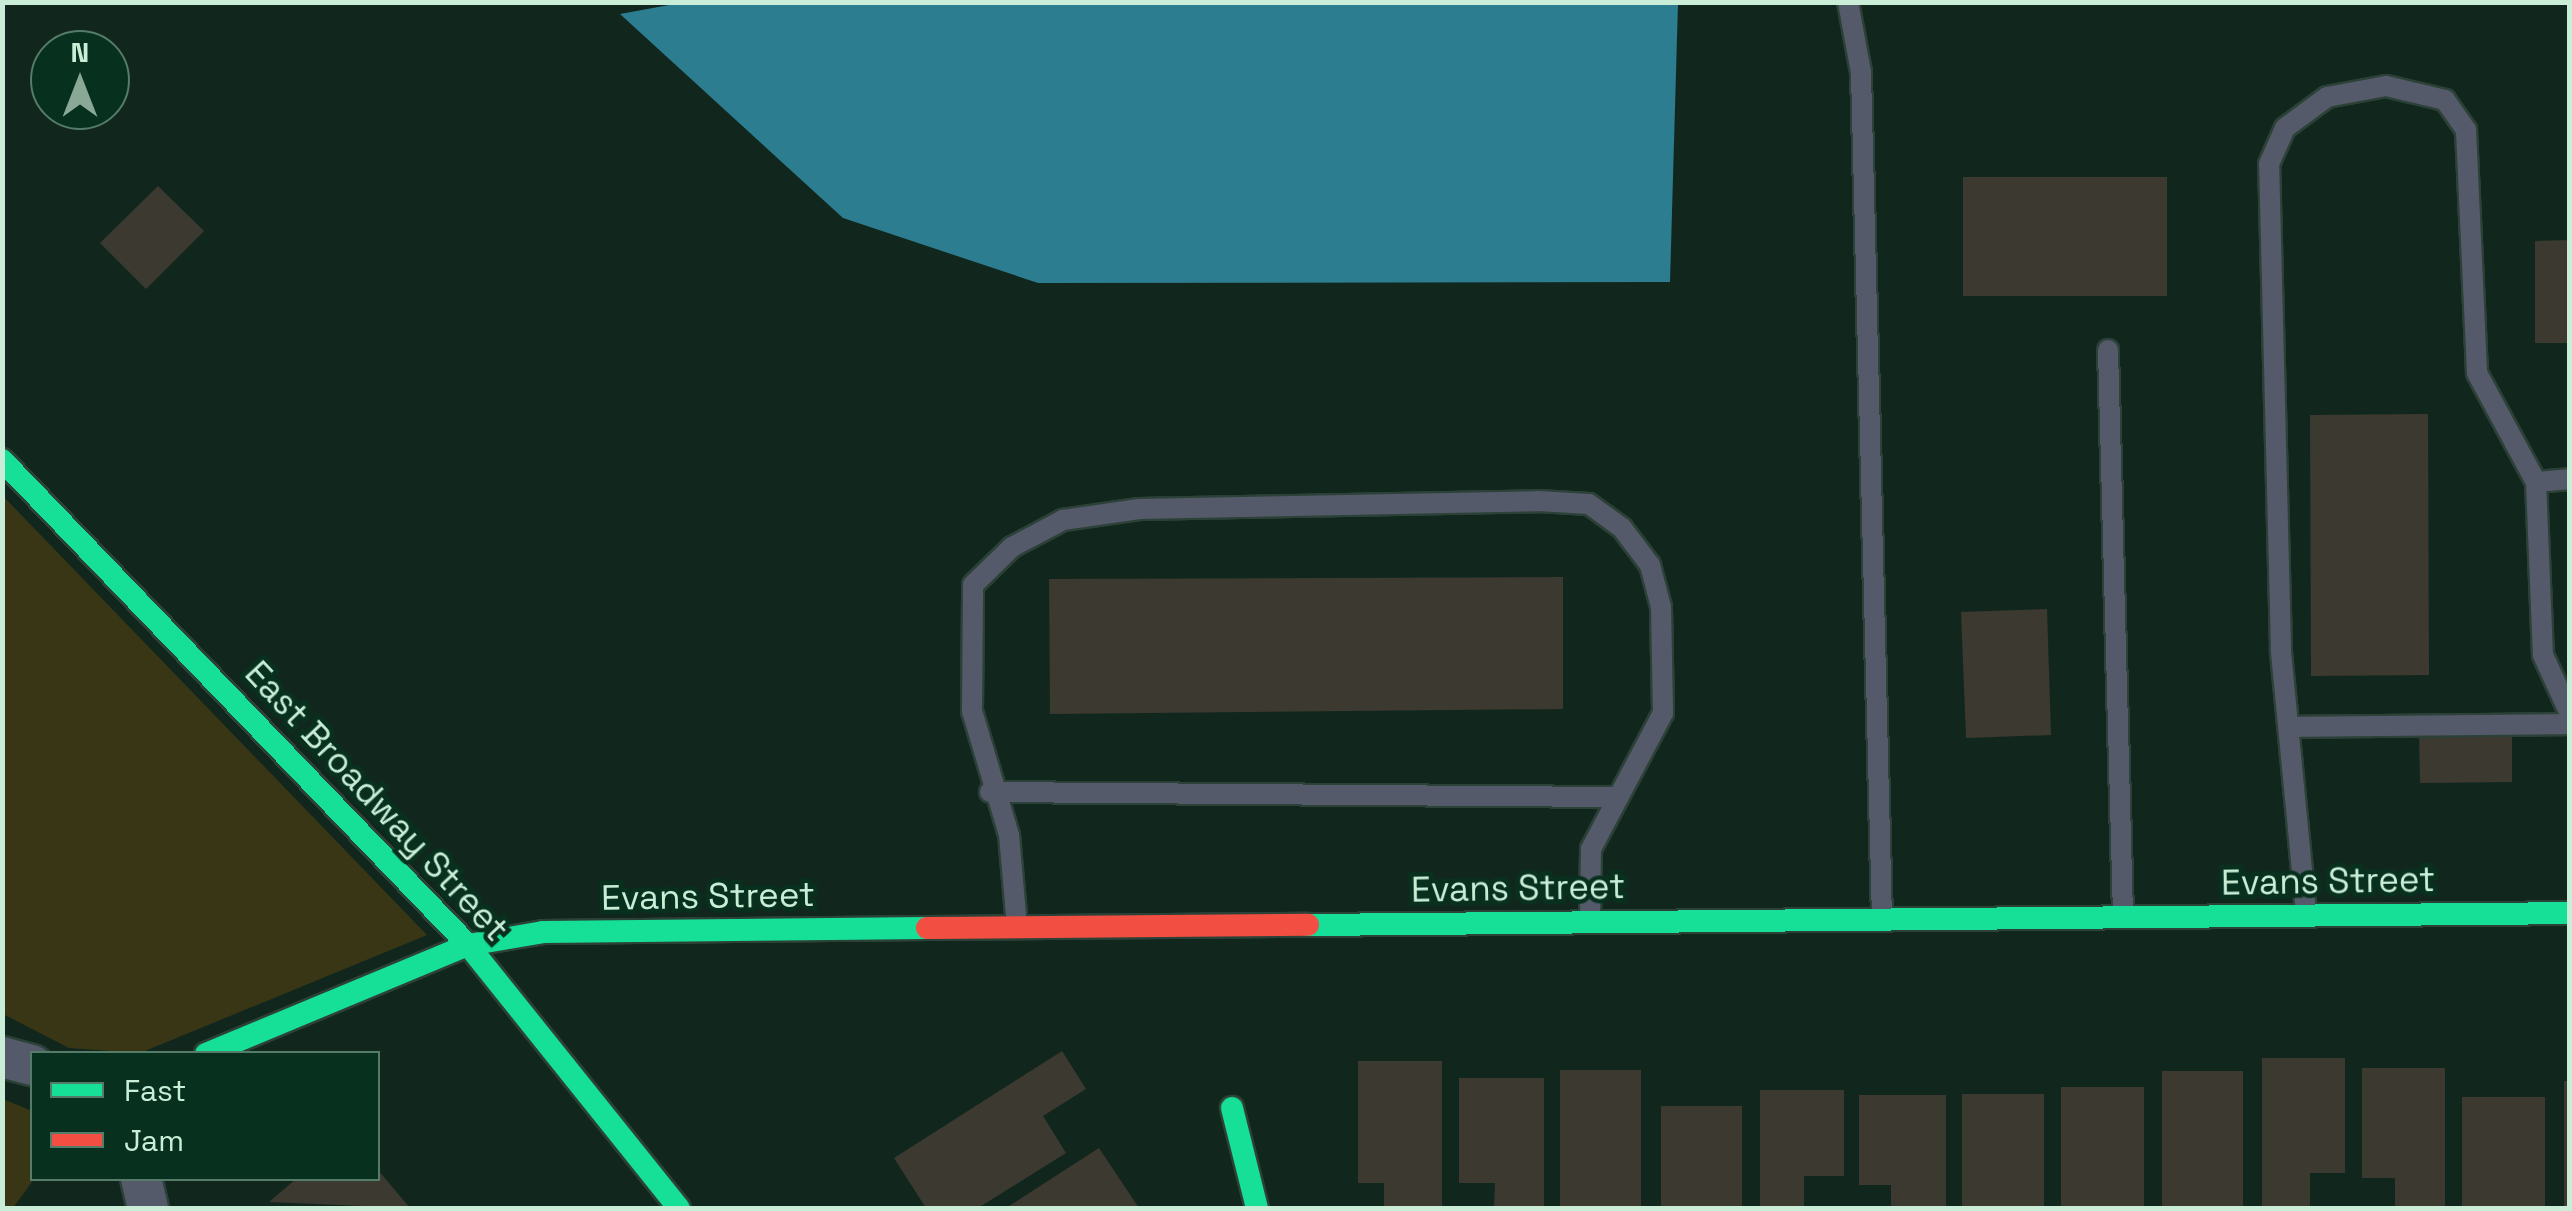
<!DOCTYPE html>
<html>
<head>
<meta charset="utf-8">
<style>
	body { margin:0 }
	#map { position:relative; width:2572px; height:1211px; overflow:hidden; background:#11271d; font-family:"Space Grotesk",sans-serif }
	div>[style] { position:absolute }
	.green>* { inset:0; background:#393616 }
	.water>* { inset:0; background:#2d7d90 }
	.building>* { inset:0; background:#3c3931 }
	.roads { filter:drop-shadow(2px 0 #2c4137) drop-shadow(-2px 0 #2c4137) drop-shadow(0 2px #2c4137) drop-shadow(0 -2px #2c4137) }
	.lane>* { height:20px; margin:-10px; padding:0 10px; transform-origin:10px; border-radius:10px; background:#555a6a }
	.street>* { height:40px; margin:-20px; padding:0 20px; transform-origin:20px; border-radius:20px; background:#555a6a }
	.fast>* { height:22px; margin:-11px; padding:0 11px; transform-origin:11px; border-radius:11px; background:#16e098 }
	.jam>* { height:22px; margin:-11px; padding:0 11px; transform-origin:11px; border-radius:11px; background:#f24e42 }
	span { translate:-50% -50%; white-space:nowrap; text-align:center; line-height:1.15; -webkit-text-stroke:9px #07311e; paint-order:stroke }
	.street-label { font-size:35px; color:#c9edd7 }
	.frame { position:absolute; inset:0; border:5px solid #c9edd7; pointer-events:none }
	.legend { position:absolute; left:30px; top:1051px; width:350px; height:130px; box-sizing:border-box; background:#07311e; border:2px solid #557c68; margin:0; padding:12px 18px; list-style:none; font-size:30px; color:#c9edd7 }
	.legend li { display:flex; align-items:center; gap:20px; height:50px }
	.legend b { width:50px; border:2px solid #557c68 }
	.north { position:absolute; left:30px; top:30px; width:100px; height:100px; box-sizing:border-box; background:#07311e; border:2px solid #557c68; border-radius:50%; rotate:0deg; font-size:28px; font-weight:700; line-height:40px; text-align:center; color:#c9edd7 }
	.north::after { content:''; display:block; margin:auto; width:35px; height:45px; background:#89a896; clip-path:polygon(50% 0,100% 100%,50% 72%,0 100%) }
</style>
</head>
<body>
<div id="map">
	<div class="green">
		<div style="clip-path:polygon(2px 495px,427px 935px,140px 1053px,69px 1048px,3px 1014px)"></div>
		<div style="clip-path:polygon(3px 1099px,32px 1111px,34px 1179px,13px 1208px,3px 1208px)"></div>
	</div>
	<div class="water">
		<div style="clip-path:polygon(680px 3px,1678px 3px,1670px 282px,1038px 283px,843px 218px,620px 14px)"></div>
	</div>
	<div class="building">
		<div style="clip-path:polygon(1963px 177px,2167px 177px,2167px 296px,1963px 296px)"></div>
		<div style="clip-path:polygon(158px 186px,204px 231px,146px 289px,100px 243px)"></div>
		<div style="clip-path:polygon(2570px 240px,2570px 343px,2535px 343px,2535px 241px)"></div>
		<div style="clip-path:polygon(2428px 414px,2429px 675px,2311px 676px,2310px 415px)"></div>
		<div style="clip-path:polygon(1563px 577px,1563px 709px,1050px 714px,1049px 579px)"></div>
		<div style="clip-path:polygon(2047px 609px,2051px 735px,1966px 738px,1961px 612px)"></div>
		<div style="clip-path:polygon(2512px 731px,2512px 782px,2420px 783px,2419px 733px)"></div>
		<div style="clip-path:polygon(1062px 1051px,1086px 1089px,1043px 1116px,1066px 1153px,978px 1208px,926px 1208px,894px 1158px)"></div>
		<div style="clip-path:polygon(2262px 1058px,2345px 1058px,2345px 1173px,2310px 1173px,2310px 1207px,2262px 1207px)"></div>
		<div style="clip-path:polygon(1358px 1061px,1442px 1061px,1442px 1208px,1384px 1208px,1384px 1183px,1358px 1183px)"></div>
		<div style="clip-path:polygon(2362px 1068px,2445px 1068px,2445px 1208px,2395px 1208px,2395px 1178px,2362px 1178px)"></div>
		<div style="clip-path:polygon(1560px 1070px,1641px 1070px,1641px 1208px,1560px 1208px)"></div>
		<div style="clip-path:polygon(2162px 1071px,2243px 1071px,2243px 1208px,2162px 1208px)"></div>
		<div style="clip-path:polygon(1459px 1078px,1544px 1078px,1544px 1208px,1494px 1208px,1495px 1183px,1459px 1183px)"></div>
		<div style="clip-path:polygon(2564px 1081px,2570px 1081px,2570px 1208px,2564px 1208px)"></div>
		<div style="clip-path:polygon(2061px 1087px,2144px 1087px,2144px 1208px,2061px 1208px)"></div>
		<div style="clip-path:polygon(1760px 1090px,1844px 1090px,1844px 1176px,1804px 1176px,1804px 1208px,1760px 1208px)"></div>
		<div style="clip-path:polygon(1962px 1094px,2044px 1094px,2044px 1208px,1962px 1208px)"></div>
		<div style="clip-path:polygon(1859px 1095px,1946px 1095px,1946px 1208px,1891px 1208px,1891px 1185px,1859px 1185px)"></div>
		<div style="clip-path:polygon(2462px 1097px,2545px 1097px,2545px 1208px,2462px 1208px)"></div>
		<div style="clip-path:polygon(1661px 1106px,1742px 1106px,1742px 1208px,1661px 1208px)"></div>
		<div style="clip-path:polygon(1099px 1148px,1139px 1208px,1006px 1208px)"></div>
		<div style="clip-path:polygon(378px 1170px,410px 1208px,269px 1202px,297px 1178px,378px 1178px)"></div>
	</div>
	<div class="roads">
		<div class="lane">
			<div style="left:1848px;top:2px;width:71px;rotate:79.5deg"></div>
			<div style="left:1861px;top:72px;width:845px;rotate:88.58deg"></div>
			<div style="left:2108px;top:350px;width:566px;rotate:88.48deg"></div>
			<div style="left:2536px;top:482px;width:34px;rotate:-5deg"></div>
			<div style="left:2290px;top:727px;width:280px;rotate:-0.6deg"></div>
			<div style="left:990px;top:792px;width:624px;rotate:0.46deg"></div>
			<div style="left:2306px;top:912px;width:263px;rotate:-95.5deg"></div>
			<div style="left:2281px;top:650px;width:486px;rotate:-91.4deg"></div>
			<div style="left:2269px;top:164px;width:39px;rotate:-66deg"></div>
			<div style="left:2285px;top:128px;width:52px;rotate:-36.4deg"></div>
			<div style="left:2327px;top:97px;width:60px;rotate:-10.6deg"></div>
			<div style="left:2386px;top:86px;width:61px;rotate:13.3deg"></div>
			<div style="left:2445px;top:100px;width:37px;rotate:55deg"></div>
			<div style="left:2466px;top:130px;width:243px;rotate:87.4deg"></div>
			<div style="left:2477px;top:373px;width:124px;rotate:61.6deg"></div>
			<div style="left:2536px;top:482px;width:173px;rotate:87.7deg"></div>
			<div style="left:2543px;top:655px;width:65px;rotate:65.4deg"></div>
			<div style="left:1017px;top:926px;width:91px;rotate:-95deg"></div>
			<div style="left:1009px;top:835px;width:129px;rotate:-106.6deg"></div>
			<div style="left:972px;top:711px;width:126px;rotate:-89.5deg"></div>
			<div style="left:973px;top:585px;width:54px;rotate:-44.3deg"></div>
			<div style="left:1012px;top:547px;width:58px;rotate:-27.9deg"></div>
			<div style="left:1063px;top:520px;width:77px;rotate:-8.2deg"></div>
			<div style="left:1139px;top:509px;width:399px;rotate:-1.1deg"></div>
			<div style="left:1538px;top:501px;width:51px;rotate:3.4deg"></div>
			<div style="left:1589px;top:504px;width:41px;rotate:36deg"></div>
			<div style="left:1622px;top:528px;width:46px;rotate:52.9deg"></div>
			<div style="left:1650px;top:565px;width:43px;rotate:75.3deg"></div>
			<div style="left:1661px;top:607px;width:106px;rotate:88.9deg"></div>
			<div style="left:1663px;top:713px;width:154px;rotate:117.9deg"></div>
			<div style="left:1591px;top:849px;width:72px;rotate:90.8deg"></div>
		</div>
		<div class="street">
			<div style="left:2px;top:1057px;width:31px;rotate:15deg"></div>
			<div style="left:141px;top:1178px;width:31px;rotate:77deg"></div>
		</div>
		<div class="fast">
			<div style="left:2px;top:460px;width:673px;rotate:46.14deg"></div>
			<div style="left:468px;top:945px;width:337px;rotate:51.3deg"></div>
			<div style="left:1308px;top:925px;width:1262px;rotate:-0.54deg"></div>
			<div style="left:206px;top:1054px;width:284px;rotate:-22.6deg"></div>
			<div style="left:468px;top:945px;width:76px;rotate:-9.8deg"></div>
			<div style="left:543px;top:932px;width:384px;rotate:-0.6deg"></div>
			<div style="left:1232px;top:1108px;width:103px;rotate:76deg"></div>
		</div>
		<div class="jam">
			<div style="left:927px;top:928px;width:381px;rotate:-0.5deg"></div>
		</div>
	</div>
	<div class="street-label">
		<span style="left:377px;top:801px;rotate:47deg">East Broadway Street</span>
		<span style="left:2328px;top:881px;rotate:-1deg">Evans Street</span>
		<span style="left:1518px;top:888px;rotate:-1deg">Evans Street</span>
		<span style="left:708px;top:896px;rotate:-1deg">Evans Street</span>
	</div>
	<div class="frame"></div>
	<ul class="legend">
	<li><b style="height:12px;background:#16e098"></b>Fast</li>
	<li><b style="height:12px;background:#f24e42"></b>Jam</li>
	</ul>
	<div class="north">N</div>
</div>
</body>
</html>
